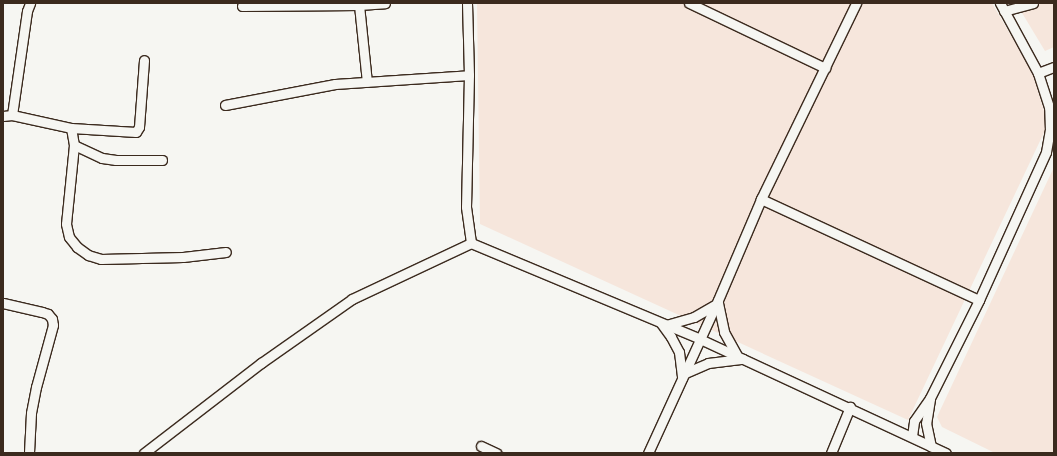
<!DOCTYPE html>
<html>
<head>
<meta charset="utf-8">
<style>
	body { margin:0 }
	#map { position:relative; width:1057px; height:456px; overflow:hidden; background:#f6f6f2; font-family:"Balsamiq Sans",sans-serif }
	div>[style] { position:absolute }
	.built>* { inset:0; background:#f6e6dc }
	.roads { filter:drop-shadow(1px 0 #3b2a1e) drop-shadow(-1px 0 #3b2a1e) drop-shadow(0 1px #3b2a1e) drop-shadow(0 -1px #3b2a1e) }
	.minor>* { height:9px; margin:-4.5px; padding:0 4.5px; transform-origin:4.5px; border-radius:4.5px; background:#f6f6f2 }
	span { translate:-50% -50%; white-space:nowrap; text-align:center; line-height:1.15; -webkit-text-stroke:3px #f6f6f2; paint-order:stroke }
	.frame { position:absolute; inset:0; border:4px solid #3b2a1e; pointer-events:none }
</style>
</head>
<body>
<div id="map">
	<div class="built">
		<div style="clip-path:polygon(477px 3px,992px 3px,1032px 72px,1048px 124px,908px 420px,480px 224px)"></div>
		<div style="clip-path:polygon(1016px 3px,1054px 3px,1054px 47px,1045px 51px)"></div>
		<div style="clip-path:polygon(1054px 167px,1054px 453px,995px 453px,942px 427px,937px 417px)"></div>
	</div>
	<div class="roads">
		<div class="minor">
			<div style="left:467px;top:3px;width:72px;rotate:88.4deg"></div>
			<div style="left:469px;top:75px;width:132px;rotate:91.3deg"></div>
			<div style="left:466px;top:207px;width:36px;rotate:82deg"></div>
			<div style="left:689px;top:3px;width:151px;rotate:25.5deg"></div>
			<div style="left:359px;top:5px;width:77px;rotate:84.1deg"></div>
			<div style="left:242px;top:6px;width:117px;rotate:-0.5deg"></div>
			<div style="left:359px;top:5px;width:26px;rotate:-4deg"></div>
			<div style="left:1004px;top:11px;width:30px;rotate:-15deg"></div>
			<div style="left:1038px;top:73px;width:17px;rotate:-21deg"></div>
			<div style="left:225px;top:105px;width:112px;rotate:-10.8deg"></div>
			<div style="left:335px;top:84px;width:134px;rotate:-3.8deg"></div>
			<div style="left:12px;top:115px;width:105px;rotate:-81.8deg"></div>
			<div style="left:27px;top:11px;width:9px;rotate:-69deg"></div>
			<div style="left:3px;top:116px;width:9px;rotate:-6deg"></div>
			<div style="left:12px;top:115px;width:60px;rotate:12.4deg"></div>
			<div style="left:71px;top:128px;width:65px;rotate:3.5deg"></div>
			<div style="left:136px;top:132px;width:6px;rotate:-59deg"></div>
			<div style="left:139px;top:127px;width:67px;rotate:-85.7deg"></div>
			<div style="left:71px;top:128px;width:17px;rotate:80deg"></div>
			<div style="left:74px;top:145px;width:79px;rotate:95.8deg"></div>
			<div style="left:66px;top:224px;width:13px;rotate:77deg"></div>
			<div style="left:69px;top:237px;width:13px;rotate:51deg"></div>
			<div style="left:77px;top:247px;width:14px;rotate:36deg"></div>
			<div style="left:88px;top:255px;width:14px;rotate:17deg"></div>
			<div style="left:101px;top:259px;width:82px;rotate:-1.4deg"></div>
			<div style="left:183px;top:257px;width:43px;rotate:-6.6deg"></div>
			<div style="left:74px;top:145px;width:31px;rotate:25deg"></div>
			<div style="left:102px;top:158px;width:14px;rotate:8deg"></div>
			<div style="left:116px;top:160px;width:46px"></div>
			<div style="left:761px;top:199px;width:240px;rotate:24.9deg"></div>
			<div style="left:471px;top:243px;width:248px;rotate:22.7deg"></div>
			<div style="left:700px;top:339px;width:271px;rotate:24.9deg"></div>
			<div style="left:3px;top:303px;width:40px;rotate:13deg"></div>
			<div style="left:42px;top:312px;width:6px;rotate:18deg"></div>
			<div style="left:48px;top:314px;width:6px;rotate:51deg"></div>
			<div style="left:52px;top:319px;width:6px;rotate:81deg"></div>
			<div style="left:53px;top:325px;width:64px;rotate:105.3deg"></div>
			<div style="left:36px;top:387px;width:26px;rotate:101deg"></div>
			<div style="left:31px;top:413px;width:40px;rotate:92.9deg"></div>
			<div style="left:718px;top:303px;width:30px;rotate:78deg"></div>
			<div style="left:724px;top:332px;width:26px;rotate:61deg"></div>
			<div style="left:661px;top:323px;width:17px;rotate:54deg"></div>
			<div style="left:671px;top:337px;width:17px;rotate:62deg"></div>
			<div style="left:679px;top:352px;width:26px;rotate:83deg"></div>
			<div style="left:666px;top:325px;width:29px;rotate:-16deg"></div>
			<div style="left:694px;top:317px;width:24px;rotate:-30deg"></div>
			<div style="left:685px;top:373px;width:25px;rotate:-23deg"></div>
			<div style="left:708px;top:363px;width:35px;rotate:-7deg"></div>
			<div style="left:930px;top:399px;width:24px;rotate:99deg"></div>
			<div style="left:926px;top:423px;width:24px;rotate:78deg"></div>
			<div style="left:912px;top:436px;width:15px;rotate:-82deg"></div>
			<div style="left:914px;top:421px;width:28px;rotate:-55deg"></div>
			<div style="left:930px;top:398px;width:110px;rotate:-63.4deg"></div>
			<div style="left:979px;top:300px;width:162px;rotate:-65.6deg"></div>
			<div style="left:1046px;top:152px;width:22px;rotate:-80deg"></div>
			<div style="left:1050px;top:130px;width:23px;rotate:-92deg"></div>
			<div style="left:1049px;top:107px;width:36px;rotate:-108deg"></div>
			<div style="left:1038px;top:73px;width:80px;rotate:-118.5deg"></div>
			<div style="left:481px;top:446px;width:17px;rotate:25deg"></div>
			<div style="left:144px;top:453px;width:148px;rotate:-37.6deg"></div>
			<div style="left:261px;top:363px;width:111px;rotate:-35.1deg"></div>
			<div style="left:352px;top:299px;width:132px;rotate:-25.2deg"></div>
			<div style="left:648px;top:453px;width:168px;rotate:-65.4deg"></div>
			<div style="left:718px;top:300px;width:110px;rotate:-66.9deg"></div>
			<div style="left:761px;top:199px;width:218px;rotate:-64.1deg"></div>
			<div style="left:831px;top:453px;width:50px;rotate:-67.6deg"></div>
		</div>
	</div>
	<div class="frame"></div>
</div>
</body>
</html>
